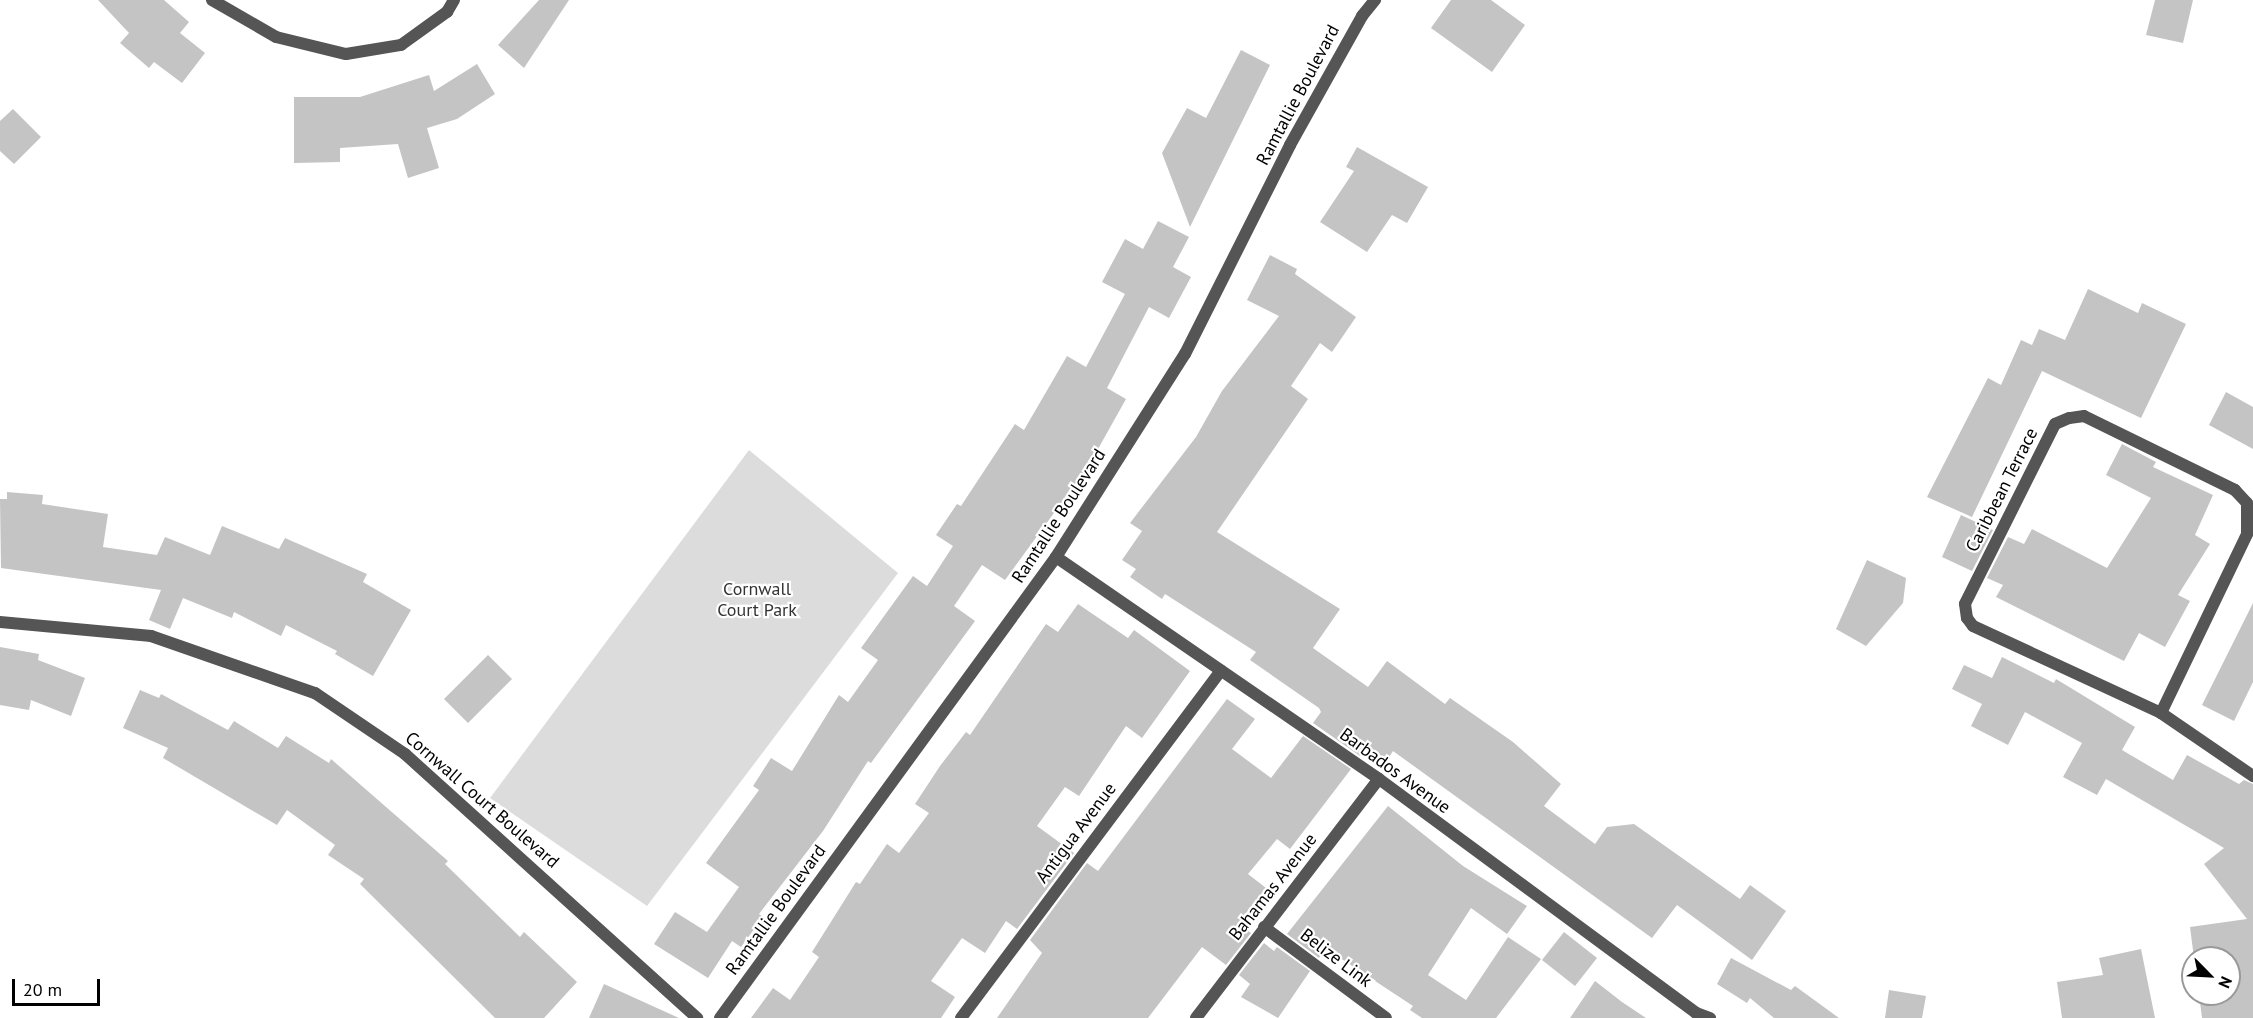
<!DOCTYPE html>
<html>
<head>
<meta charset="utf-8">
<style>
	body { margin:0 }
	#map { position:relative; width:2253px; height:1018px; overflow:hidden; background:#fff; font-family:"PT Sans",sans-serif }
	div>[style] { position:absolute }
	.green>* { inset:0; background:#dcdcdc }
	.building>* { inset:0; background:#c4c4c4 }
	.street>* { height:12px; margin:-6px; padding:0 6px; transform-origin:6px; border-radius:6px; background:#555 }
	span { translate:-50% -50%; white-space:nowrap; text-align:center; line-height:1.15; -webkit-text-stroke:4.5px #fff; paint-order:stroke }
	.street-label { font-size:18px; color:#000 }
	.park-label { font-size:18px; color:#333 }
	.north { position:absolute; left:2181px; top:946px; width:60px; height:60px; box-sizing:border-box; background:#fff; border:2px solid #999; border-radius:50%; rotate:114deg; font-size:16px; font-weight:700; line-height:24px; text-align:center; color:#000 }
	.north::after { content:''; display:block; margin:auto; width:21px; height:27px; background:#000; clip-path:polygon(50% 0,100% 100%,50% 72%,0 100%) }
	.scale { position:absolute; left:12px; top:979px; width:88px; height:27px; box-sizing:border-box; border:3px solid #000; border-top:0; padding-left:8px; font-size:18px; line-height:21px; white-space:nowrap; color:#000; -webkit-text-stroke:4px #fff; paint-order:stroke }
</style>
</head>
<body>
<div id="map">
	<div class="green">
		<div style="clip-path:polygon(749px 450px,898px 573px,647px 906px,490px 798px)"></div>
	</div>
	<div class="building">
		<div style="clip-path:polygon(98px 0,164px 0,189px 22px,180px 33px,205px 53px,182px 83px,154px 62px,149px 68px,120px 43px,129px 33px)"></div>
		<div style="clip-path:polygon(539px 0,569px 0,524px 68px,498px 45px)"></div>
		<div style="clip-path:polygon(1451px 0,1491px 0,1525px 25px,1492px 72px,1431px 28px)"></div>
		<div style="clip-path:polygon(2155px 0,2193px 0,2183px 43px,2146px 35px)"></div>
		<div style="clip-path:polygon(1241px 50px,1270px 65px,1190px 227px,1162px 153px,1187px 108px,1206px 118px)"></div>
		<div style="clip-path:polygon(477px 64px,495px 94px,457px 119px,427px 128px,439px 168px,408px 178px,398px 144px,340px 148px,340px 162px,294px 163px,294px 97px,360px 97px,429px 75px,434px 91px)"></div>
		<div style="clip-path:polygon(13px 109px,41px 137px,14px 164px,0 151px,0 121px)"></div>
		<div style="clip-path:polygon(1357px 147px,1428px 187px,1407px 223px,1392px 215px,1367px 252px,1320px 222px,1354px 171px,1346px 167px)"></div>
		<div style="clip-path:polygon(1158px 221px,1189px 237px,1173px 267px,1191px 277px,1169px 318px,1149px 307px,1107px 388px,1126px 399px,1089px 465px,1005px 580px,982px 565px,954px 606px,975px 621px,871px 763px,868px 761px,823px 831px,759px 914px,763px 917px,741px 947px,732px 941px,708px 978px,654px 944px,675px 912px,707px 932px,739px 887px,706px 863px,759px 790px,753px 786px,771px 758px,792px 771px,839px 695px,848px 702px,878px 660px,861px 648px,913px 576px,927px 586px,953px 546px,936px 535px,957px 504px,961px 506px,1015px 424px,1024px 430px,1067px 356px,1086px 367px,1125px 294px,1102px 282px,1125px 239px,1143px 249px)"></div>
		<div style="clip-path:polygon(1270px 255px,1297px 269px,1295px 274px,1356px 317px,1332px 352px,1320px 343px,1291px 386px,1308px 399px,1217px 532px,1340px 609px,1313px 648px,1368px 687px,1387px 661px,1445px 704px,1450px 698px,1513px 742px,1561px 784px,1544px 806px,1595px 844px,1607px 827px,1634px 824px,1740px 899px,1750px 885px,1786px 911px,1752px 960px,1677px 905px,1652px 938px,1393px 751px,1387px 760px,1368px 746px,1360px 756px,1313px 723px,1321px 712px,1319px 708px,1250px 660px,1256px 652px,1165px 594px,1162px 599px,1130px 577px,1136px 569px,1122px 560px,1142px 531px,1130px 523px,1196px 437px,1222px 391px,1279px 316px,1247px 300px)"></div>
		<div style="clip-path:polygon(2088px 289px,2138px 313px,2142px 303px,2186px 324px,2141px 418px,2042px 371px,1972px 517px,1927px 497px,1988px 378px,2001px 385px,2021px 340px,2032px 345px,2039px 329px,2065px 340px)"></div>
		<div style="clip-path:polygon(2226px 392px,2253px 407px,2253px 449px,2209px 425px)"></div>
		<div style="clip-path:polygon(2122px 444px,2156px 462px,2153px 467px,2213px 495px,2195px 535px,2210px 544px,2178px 595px,2190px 601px,2165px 647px,2139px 633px,2124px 661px,1996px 597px,2003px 585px,1987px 578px,2008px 537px,2024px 544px,2032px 529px,2107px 568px,2151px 498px,2106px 475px)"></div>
		<div style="clip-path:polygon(7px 492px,43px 495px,42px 504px,108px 514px,103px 547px,157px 555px,165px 537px,210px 555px,222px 526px,279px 549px,285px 538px,367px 574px,363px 582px,411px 610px,373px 676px,335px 654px,337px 651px,286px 625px,281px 636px,234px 612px,232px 618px,183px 598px,170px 629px,149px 620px,161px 590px,1px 568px,0 499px,7px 499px)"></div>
		<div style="clip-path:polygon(1961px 515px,1993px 530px,1972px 571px,1942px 557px)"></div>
		<div style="clip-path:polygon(1867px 560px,1906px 578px,1903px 603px,1866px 646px,1836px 629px)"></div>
		<div style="clip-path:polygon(2253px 603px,2253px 682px,2234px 721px,2202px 705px)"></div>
		<div style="clip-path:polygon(1078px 604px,1128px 638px,1134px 630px,1190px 671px,1142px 738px,1126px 726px,1079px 796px,1065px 787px,1037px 826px,1074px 853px,1017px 929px,1006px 921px,985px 953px,962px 938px,931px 981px,955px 997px,941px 1018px,751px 1018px,773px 988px,790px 1000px,819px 957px,812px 952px,856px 882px,860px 884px,887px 844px,899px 853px,929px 813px,915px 804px,940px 766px,966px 732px,970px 735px,1046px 624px,1058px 632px)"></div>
		<div style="clip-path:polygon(0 647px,39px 654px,38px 660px,85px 678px,71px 716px,31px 700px,29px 710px,0 705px)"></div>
		<div style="clip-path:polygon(488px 655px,512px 679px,468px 723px,444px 699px)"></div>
		<div style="clip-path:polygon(2002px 657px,2054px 683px,2056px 679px,2135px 727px,2122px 750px,2173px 780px,2187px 755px,2239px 784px,2244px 780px,2253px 784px,2253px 1018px,2202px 1018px,2199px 994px,2229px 994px,2229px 958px,2194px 958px,2190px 927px,2247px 919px,2204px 864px,2224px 848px,2106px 779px,2097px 795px,2063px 777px,2082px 743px,2025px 712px,2008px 745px,1971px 726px,1982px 704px,1952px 689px,1964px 665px,1992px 678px)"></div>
		<div style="clip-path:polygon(140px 690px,159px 698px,161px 694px,228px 730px,234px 721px,278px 748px,286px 736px,329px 763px,331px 759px,448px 861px,445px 864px,520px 937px,524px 932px,577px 982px,544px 1018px,495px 1018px,360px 884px,364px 879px,328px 855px,335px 845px,287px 810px,277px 825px,163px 758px,168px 748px,123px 728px)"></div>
		<div style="clip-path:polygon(1227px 699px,1255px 719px,1232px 749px,1271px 778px,1303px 736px,1351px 769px,1290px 849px,1277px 839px,1248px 874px,1266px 888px,1238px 923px,1251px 933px,1226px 965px,1202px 947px,1148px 1018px,997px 1018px,1042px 953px,1030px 940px,1087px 863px,1098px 871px)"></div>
		<div style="clip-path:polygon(1388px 806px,1463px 866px,1527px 906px,1507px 934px,1471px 908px,1428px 975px,1466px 1000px,1508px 937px,1541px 959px,1496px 1018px,1422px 1018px,1410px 1010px,1413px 1006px,1325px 948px,1319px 958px,1287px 934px)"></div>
		<div style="clip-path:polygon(1564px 932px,1597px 958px,1575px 986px,1542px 960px)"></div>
		<div style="clip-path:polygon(1264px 943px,1274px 951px,1277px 947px,1310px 971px,1278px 1018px,1241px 997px,1250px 984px,1239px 975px)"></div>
		<div style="clip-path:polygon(2141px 949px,2155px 1018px,2062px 1018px,2057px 982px,2103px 975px,2099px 958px)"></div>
		<div style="clip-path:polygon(1731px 958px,1791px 990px,1795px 986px,1839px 1018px,1774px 1018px,1750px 998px,1747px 1003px,1717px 984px)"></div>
		<div style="clip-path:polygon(1595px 981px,1622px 1002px,1646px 1018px,1570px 1018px)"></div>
		<div style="clip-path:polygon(604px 984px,679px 1018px,589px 1018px)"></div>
		<div style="clip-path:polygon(1889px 990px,1926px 996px,1922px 1018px,1885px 1018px)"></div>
	</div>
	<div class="street">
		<div style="left:212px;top:0;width:74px;rotate:30deg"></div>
		<div style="left:276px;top:37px;width:72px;rotate:13.7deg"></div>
		<div style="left:346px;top:54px;width:56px;rotate:-9.3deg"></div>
		<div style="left:401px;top:45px;width:57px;rotate:-35.7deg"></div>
		<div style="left:447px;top:12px;width:14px;rotate:-60deg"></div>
		<div style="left:1056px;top:557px;width:392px;rotate:34.5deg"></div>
		<div style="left:1379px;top:779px;width:394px;rotate:36.4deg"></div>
		<div style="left:1696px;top:1013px;width:15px;rotate:20deg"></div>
		<div style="left:0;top:622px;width:152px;rotate:5.3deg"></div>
		<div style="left:151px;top:636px;width:174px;rotate:19.2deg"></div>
		<div style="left:315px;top:693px;width:109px;rotate:34.1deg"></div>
		<div style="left:405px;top:754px;width:394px;rotate:42.1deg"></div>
		<div style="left:2161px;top:713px;width:199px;rotate:-64.3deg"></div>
		<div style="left:2247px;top:534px;width:31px;rotate:-90deg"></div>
		<div style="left:2247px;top:503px;width:18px;rotate:-133deg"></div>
		<div style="left:2235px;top:490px;width:168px;rotate:-153.9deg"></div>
		<div style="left:2084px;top:416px;width:15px;rotate:172deg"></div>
		<div style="left:2069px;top:418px;width:15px;rotate:157deg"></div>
		<div style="left:2055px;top:424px;width:201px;rotate:116.6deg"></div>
		<div style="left:1965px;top:604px;width:14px;rotate:82deg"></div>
		<div style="left:1967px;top:618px;width:10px;rotate:53deg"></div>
		<div style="left:1973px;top:626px;width:207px;rotate:24.8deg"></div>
		<div style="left:2161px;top:713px;width:112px;rotate:34.4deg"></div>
		<div style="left:1264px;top:927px;width:152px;rotate:36.7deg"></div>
		<div style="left:720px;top:1018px;width:570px;rotate:-53.91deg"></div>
		<div style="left:1056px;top:557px;width:241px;rotate:-57.6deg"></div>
		<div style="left:1185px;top:354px;width:234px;rotate:-63.3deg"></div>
		<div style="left:1290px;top:145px;width:148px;rotate:-60.8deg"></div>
		<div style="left:1362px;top:16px;width:21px;rotate:-51deg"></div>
		<div style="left:961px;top:1018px;width:434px;rotate:-53.2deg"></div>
		<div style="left:1196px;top:1018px;width:301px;rotate:-52.6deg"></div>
	</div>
	<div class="street-label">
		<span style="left:1298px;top:95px;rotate:-62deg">Ramtallie Boulevard</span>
		<span style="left:2002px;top:490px;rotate:-63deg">Caribbean Terrace</span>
		<span style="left:1059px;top:516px;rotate:-57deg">Ramtallie Boulevard</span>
		<span style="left:1395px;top:771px;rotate:36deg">Barbados Avenue</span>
		<span style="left:482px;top:800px;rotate:41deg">Cornwall Court Boulevard</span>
		<span style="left:1076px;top:833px;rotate:-53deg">Antigua Avenue</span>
		<span style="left:1273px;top:887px;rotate:-52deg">Bahamas Avenue</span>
		<span style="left:776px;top:910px;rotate:-54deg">Ramtallie Boulevard</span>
		<span style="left:1336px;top:958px;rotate:37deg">Belize Link</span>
	</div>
	<div class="park-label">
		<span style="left:757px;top:600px">Cornwall<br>Court Park</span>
	</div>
	<div class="north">N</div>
	<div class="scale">20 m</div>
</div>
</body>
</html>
